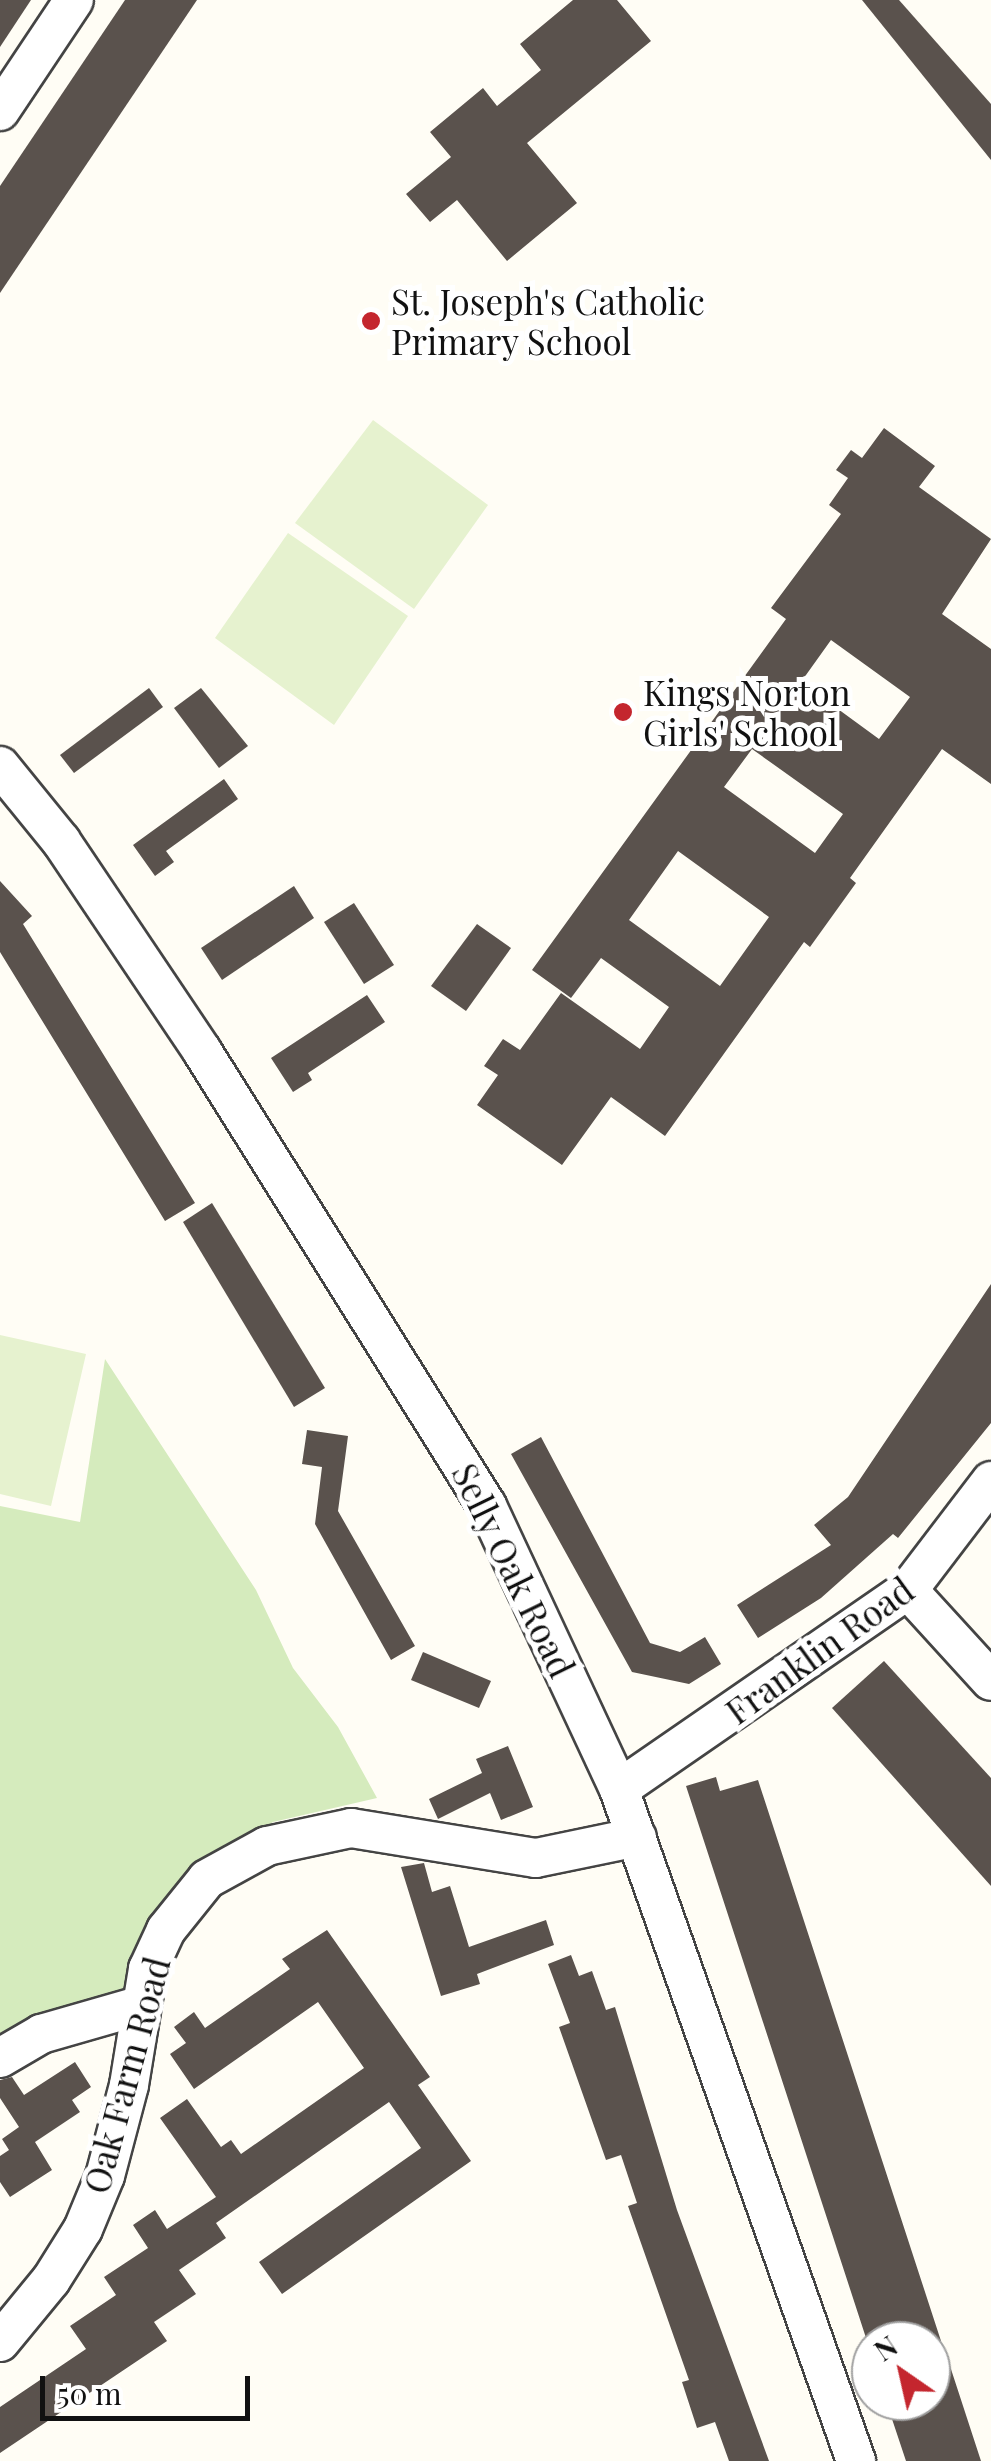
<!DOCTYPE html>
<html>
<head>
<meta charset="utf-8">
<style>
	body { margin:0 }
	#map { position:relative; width:991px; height:2461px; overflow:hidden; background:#fffdf5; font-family:"Playfair Display",serif }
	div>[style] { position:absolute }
	.green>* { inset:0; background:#d5ebbd }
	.pitch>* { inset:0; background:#e6f2cf }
	.building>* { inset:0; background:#5a524d }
	.roads { filter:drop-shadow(2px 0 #444) drop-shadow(-2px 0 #444) drop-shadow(0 2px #444) drop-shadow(0 -2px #444) }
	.minor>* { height:38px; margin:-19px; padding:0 19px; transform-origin:19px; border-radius:19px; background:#fff }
	.dots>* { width:28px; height:28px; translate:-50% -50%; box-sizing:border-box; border:5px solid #fff; border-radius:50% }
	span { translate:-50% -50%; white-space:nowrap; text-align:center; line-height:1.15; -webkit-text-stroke:10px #fff; paint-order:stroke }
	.poi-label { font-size:35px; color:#111 }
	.left { translate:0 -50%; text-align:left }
	.street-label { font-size:35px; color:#111 }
	.north { position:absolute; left:851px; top:2321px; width:100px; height:100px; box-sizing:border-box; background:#fff; border:2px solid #a0a0a0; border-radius:50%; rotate:326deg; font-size:28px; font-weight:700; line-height:40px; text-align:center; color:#111 }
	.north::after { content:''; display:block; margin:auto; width:35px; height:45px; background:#c4262e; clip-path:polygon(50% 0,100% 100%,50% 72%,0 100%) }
	.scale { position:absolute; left:40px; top:2376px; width:210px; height:45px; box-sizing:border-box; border:5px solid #111; border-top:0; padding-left:12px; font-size:30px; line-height:35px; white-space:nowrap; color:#111; -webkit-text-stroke:8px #fff; paint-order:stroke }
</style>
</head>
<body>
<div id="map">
	<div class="green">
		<div style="clip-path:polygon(105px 1359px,256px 1590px,293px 1668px,338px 1727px,377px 1798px,273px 1822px,195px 1876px,121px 2000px,0 2044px,0 1506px,80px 1522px)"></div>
	</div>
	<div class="pitch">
		<div style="clip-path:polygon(373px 420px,488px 505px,414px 609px,295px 523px)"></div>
		<div style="clip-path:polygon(288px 533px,408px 616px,334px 725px,215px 638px)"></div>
		<div style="clip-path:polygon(0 1335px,86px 1354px,51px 1506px,0 1494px)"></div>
	</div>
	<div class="building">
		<div style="clip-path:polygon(0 0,31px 0,0 47px)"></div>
		<div style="clip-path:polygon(125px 0,197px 0,0 293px,0 186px)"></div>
		<div style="clip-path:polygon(573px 0,617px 0,651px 41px,527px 143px,577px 203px,507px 261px,457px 200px,430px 222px,406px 194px,451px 157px,430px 132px,483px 88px,497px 106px,541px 70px,520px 44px)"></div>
		<div style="clip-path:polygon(862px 0,899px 0,991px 104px,991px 160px)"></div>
		<div style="clip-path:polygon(evenodd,884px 428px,935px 466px,919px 487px,991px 539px,942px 614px,991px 649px,991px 784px,942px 749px,850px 878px,856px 883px,810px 947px,804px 942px,665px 1136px,611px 1097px,562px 1165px,477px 1105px,498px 1075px,484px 1066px,503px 1039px,520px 1050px,561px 993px,640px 1049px,669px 1007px,601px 958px,571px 998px,532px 970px,786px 619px,771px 608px,841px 514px,829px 505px,848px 478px,836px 470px,851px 450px,862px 458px,884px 428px,831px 640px,910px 697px,879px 739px,801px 682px,831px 640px,884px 428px,752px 749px,843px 814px,815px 853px,724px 787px,752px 749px,884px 428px,678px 851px,769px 917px,720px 986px,629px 920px,678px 851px)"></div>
		<div style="clip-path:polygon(149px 688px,163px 707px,74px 773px,60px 755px)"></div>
		<div style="clip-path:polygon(201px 688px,248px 746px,219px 768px,174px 708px)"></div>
		<div style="clip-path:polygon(224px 779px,238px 799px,166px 851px,174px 862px,155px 876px,133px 845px)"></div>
		<div style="clip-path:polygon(0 881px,32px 916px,23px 924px,195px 1203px,165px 1221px,0 952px)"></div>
		<div style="clip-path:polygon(294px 886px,314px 918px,222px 980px,201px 948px)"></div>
		<div style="clip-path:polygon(354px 903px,394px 965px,364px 984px,324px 922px)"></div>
		<div style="clip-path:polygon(477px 924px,511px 948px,466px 1011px,431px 986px)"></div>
		<div style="clip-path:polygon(367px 995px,385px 1022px,308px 1073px,312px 1080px,293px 1092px,271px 1058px)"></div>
		<div style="clip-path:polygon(212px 1203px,325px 1388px,294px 1407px,183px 1222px)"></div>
		<div style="clip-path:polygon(991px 1284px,991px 1423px,898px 1538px,893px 1534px,821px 1598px,758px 1638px,737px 1605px,831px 1545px,814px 1525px,848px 1497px)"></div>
		<div style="clip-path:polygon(307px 1430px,348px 1436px,338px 1511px,415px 1646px,391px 1660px,315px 1524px,322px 1467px,302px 1464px)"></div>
		<div style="clip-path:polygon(541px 1437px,650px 1643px,680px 1652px,705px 1637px,721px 1664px,689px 1684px,632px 1672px,511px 1454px)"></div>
		<div style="clip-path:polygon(423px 1652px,491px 1681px,479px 1708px,411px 1680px)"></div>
		<div style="clip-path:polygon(884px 1661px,991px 1778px,991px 1886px,832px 1708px)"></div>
		<div style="clip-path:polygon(508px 1746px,533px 1807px,501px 1820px,490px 1793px,438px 1819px,429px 1799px,482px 1773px,476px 1759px)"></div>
		<div style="clip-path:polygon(716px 1777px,720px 1791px,758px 1780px,941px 2341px,867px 2341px,686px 1786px)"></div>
		<div style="clip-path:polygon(424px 1863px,432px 1892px,450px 1886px,469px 1947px,546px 1920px,554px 1945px,477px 1974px,480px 1984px,441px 1996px,401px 1867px)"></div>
		<div style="clip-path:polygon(327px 1930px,430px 2077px,418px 2085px,471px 2161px,282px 2294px,259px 2262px,421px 2148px,389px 2102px,216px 2223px,226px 2238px,179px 2270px,196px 2294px,154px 2322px,167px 2341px,0 2453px,0 2407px,86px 2349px,70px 2326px,116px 2295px,104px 2277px,148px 2248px,133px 2225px,155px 2210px,167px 2229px,216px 2197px,160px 2118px,187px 2099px,221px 2147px,231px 2140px,241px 2154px,364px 2068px,318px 2002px,194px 2089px,170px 2054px,186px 2043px,174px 2027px,194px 2012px,205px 2028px,290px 1969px,282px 1959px)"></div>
		<div style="clip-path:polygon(571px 1955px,579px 1976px,592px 1971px,606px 2010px,615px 2007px,677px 2210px,769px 2461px,729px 2461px,715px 2422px,697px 2428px,682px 2382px,689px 2380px,628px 2206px,637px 2203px,621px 2155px,606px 2160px,559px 2027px,570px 2023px,548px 1964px)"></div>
		<div style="clip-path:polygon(75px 2062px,91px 2087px,72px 2100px,80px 2112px,35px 2142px,52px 2170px,10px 2197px,0 2182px,0 2156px,9px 2150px,2px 2139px,19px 2127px,0 2098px,0 2080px,12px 2077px,24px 2095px)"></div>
		<div style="clip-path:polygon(949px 2363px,981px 2461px,906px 2461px,886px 2401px,931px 2401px,931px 2369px)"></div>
	</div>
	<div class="roads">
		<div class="minor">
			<div style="left:0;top:111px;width:133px;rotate:-56.3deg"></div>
			<div style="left:0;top:766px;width:97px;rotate:50.9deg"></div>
			<div style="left:61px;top:841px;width:253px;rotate:56.1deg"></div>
			<div style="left:202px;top:1051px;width:537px;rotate:57.94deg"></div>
			<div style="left:487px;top:1506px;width:312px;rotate:65deg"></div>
			<div style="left:619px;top:1789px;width:713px;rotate:70.57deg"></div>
			<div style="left:908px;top:1590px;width:123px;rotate:47.6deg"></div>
			<div style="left:619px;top:1789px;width:351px;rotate:-34.6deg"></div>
			<div style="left:908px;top:1590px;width:137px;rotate:-52.7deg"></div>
			<div style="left:0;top:2058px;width:48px;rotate:-30.3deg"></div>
			<div style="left:41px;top:2034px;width:105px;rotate:-16deg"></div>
			<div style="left:0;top:2342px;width:80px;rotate:-50.6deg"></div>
			<div style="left:51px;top:2280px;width:60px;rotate:-57.9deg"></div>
			<div style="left:83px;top:2229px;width:57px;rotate:-67.5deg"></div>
			<div style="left:105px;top:2176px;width:94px;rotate:-75.2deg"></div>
			<div style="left:129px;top:2085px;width:118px;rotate:-80.7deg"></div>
			<div style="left:148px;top:1969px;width:43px;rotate:-65.2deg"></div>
			<div style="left:166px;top:1930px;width:65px;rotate:-51.2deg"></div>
			<div style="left:207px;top:1879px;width:68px;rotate:-28.8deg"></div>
			<div style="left:267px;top:1846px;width:86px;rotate:-12.1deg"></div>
			<div style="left:351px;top:1828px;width:187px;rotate:9.2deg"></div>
			<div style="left:536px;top:1858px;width:103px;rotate:-11.7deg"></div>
		</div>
	</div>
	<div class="dots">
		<div style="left:371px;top:321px;background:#c4262e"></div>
		<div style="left:623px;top:712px;background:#c4262e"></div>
	</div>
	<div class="poi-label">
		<span class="left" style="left:391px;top:321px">St. Joseph's Catholic<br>Primary School</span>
		<span class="left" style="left:643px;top:712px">Kings Norton<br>Girls' School</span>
	</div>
	<div class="street-label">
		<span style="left:514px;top:1570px;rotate:64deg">Selly Oak Road</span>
		<span style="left:819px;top:1650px;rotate:-36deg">Franklin Road</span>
		<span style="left:126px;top:2075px;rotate:-75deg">Oak Farm Road</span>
	</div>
	<div class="north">N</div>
	<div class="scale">50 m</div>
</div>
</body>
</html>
